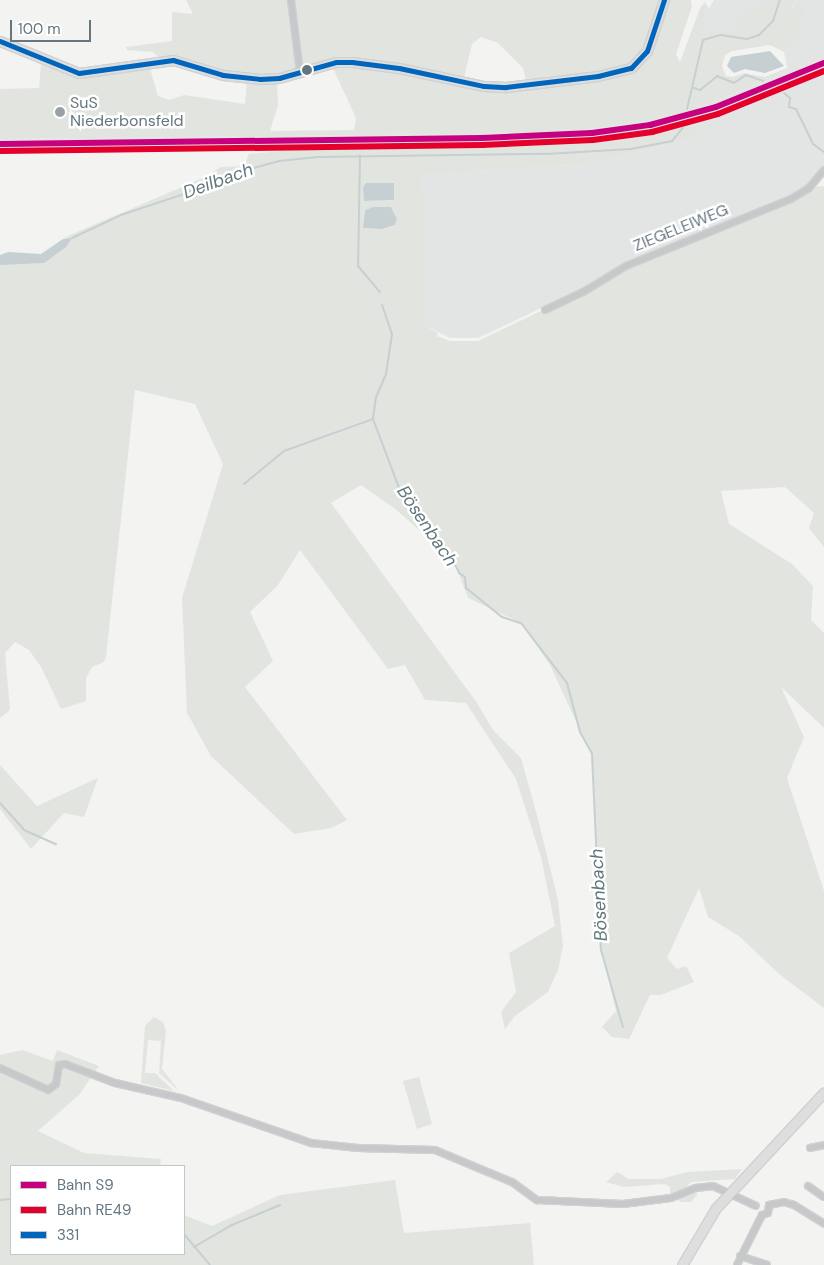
<!DOCTYPE html>
<html>
<head>
<meta charset="utf-8">
<style>
	body { margin:0 }
	#map { position:relative; width:824px; height:1265px; overflow:hidden; background:#f3f3f1; font-family:"DM Sans",sans-serif }
	div>[style] { position:absolute }
	.built>* { inset:0; background:#e3e4e4 }
	.green>* { inset:0; background:#e2e5df }
	.water>* { inset:0; background:#c6cfd1 }
	.stream>* { height:2px; margin:-1px; padding:0 1px; transform-origin:1px; border-radius:1px; background:#c6cfd1 }
	.roads { filter:drop-shadow(1px 0 #d0d1d1) drop-shadow(-1px 0 #d0d1d1) drop-shadow(0 1px #d0d1d1) drop-shadow(0 -1px #d0d1d1) }
	.street>* { height:6px; margin:-3px; padding:0 3px; transform-origin:3px; border-radius:3px; background:#c7c8c9 }
	.secondary>* { height:9px; margin:-4.5px; padding:0 4.5px; transform-origin:4.5px; border-radius:4.5px; background:#dddedd }
	.bus-1>* { height:5px; margin:-2.5px; padding:0 2.5px; transform-origin:2.5px; border-radius:2.5px; background:#0065bd }
	.rail-1>* { height:6px; margin:-3px; padding:0 3px; transform-origin:3px; border-radius:3px; background:#c7007f }
	.rail-2>* { height:6px; margin:-3px; padding:0 3px; transform-origin:3px; border-radius:3px; background:#e4002b }
	.dots>* { width:14px; height:14px; translate:-50% -50%; box-sizing:border-box; border:2px solid #fff; border-radius:50% }
	span { translate:-50% -50%; white-space:nowrap; text-align:center; line-height:1.15; -webkit-text-stroke:5px #fff; paint-order:stroke }
	.poi-label { font-size:16px; color:#657680 }
	.left { translate:0 -50%; text-align:left }
	.street-label { font-size:16px; color:#657680 }
	.water-label { font-size:18px; color:#60787d; font-style:italic }
	.legend { position:absolute; left:10px; top:1165px; width:175px; height:90px; box-sizing:border-box; background:#fff; border:1px solid #c1c8cc; margin:0; padding:6px 9px; list-style:none; font-size:15px; color:#657680 }
	.legend li { display:flex; align-items:center; gap:10px; height:25px }
	.legend b { width:25px; border:1px solid #c1c8cc }
	.scale { position:absolute; left:10px; top:20px; width:81px; height:22px; box-sizing:border-box; border:2px solid #657680; border-top:0; padding-left:6px; font-size:15px; line-height:18px; white-space:nowrap; color:#657680; -webkit-text-stroke:4px #fff; paint-order:stroke }
</style>
</head>
<body>
<div id="map">
	<div class="built">
		<div style="clip-path:polygon(714px 0,770px 0,737px 28px,706px 32px,705px 15px)"></div>
		<div style="clip-path:polygon(796px 0,824px 0,824px 168px,806px 190px,671px 247px,478px 338px,450px 338px,422px 324px,422px 192px,418px 176px,599px 163px,699px 136px,694px 121px,652px 133px,559px 142px,0 150px,0 139px,556px 133px,645px 122px,695px 110px,788px 71px,784px 52px,795px 44px,792px 8px)"></div>
	</div>
	<div class="green">
		<div style="clip-path:polygon(186px 0,289px 0,296px 69px,280px 74px,240px 74px,159px 58px,153px 52px,127px 50px,126px 47px,172px 41px,172px 12px,193px 14px)"></div>
		<div style="clip-path:polygon(292px 0,691px 0,692px 7px,676px 54px,680px 62px,700px 8px,705px 2px,709px 9px,705px 15px,706px 32px,737px 28px,739px 16px,757px 3px,761px 6px,770px 0,796px 0,792px 7px,803px 3px,806px 7px,795px 44px,784px 52px,770px 45px,732px 51px,725px 55px,722px 66px,726px 76px,733px 77px,744px 73px,765px 77px,787px 68px,788px 71px,695px 110px,645px 122px,556px 133px,0 139px,0 89px,39px 88px,41px 63px,79px 77px,149px 65px,158px 96px,169px 100px,184px 95px,245px 104px,247px 81px,277px 81px,278px 105px,270px 131px,354px 130px,356px 118px,332px 66px,363px 66px,480px 89px,553px 85px,551px 76px,526px 80px,523px 68px,498px 43px,481px 37px,472px 44px,464px 78px,392px 62px,347px 58px,301px 68px)"></div>
		<div style="clip-path:polygon(evenodd,694px 121px,699px 136px,599px 163px,419px 176px,422px 192px,422px 324px,438px 333px,437px 336px,450px 341px,478px 341px,671px 249px,815px 187px,824px 186px,824px 547px,809px 528px,814px 513px,785px 487px,721px 491px,729px 524px,792px 564px,813px 586px,811px 620px,824px 633px,824px 728px,781px 687px,804px 737px,787px 778px,824px 891px,824px 1008px,779px 974px,739px 936px,708px 917px,699px 888px,667px 958px,677px 969px,686px 966px,694px 982px,661px 995px,650px 995px,629px 1039px,612px 1037px,602px 1027px,616px 1011px,601px 950px,592px 756px,550px 665px,521px 623px,468px 598px,453px 559px,394px 508px,361px 485px,331px 503px,477px 703px,493px 730px,521px 758px,538px 819px,558px 900px,563px 946px,558px 970px,548px 992px,515px 1016px,505px 1029px,501px 1012px,516px 992px,509px 953px,555px 926px,541px 857px,516px 779px,466px 703px,425px 700px,405px 665px,388px 669px,300px 550px,278px 585px,250px 612px,273px 661px,245px 687px,347px 820px,331px 828px,294px 834px,211px 756px,187px 713px,182px 598px,223px 464px,195px 404px,135px 390px,106px 657px,104px 662px,92px 667px,86px 678px,86px 701px,61px 709px,41px 667px,29px 650px,15px 642px,5px 653px,10px 710px,0 718px,0 264px,44px 263px,71px 238px,63px 239px,70px 235px,203px 178px,221px 167px,244px 166px,249px 154px,358px 144px,559px 142px,652px 133px,694px 121px,366px 183px,394px 183px,394px 200px,364px 201px,363px 187px,366px 183px,694px 121px,373px 207px,391px 207px,397px 219px,395px 225px,382px 229px,363px 228px,365px 210px,373px 207px)"></div>
		<div style="clip-path:polygon(0 765px,37px 806px,98px 778px,84px 817px,64px 813px,31px 849px,0 809px)"></div>
		<div style="clip-path:polygon(154px 1017px,163px 1022px,166px 1031px,162px 1069px,180px 1092px,159px 1073px,161px 1041px,148px 1040px,145px 1073px,155px 1073px,174px 1091px,141px 1083px,145px 1026px)"></div>
		<div style="clip-path:polygon(22px 1050px,53px 1061px,57px 1050px,99px 1066px,79px 1095px,38px 1131px,84px 1153px,161px 1159px,160px 1166px,11px 1166px,11px 1254px,184px 1254px,184px 1215px,212px 1226px,280px 1195px,395px 1180px,404px 1233px,530px 1223px,534px 1265px,0 1265px,0 1055px)"></div>
		<div style="clip-path:polygon(419px 1077px,432px 1124px,417px 1129px,403px 1081px)"></div>
		<div style="clip-path:polygon(742px 1169px,735px 1179px,691px 1182px,683px 1191px,698px 1194px,691px 1202px,681px 1202px,670px 1195px,670px 1187px,665px 1184px,624px 1187px,606px 1182px,617px 1172px,629px 1179px,661px 1179px,687px 1172px)"></div>
	</div>
	<div class="water">
		<div style="clip-path:polygon(770px 51px,784px 66px,765px 73px,745px 69px,734px 73px,727px 66px,731px 57px)"></div>
		<div style="clip-path:polygon(366px 183px,394px 183px,394px 200px,364px 201px,363px 187px)"></div>
		<div style="clip-path:polygon(373px 207px,391px 207px,397px 219px,395px 225px,382px 229px,363px 228px,365px 210px)"></div>
		<div style="clip-path:polygon(72px 238px,66px 247px,44px 263px,0 265px,0 255px,8px 252px,41px 254px,63px 239px)"></div>
	</div>
	<div class="stream">
		<div style="left:694px;top:88px;width:6px;rotate:18deg"></div>
		<div style="left:700px;top:90px;width:22px;rotate:-39deg"></div>
		<div style="left:717px;top:76px;width:18px;rotate:22deg"></div>
		<div style="left:734px;top:83px;width:14px;rotate:-34deg"></div>
		<div style="left:746px;top:75px;width:18px;rotate:19deg"></div>
		<div style="left:784px;top:93px;width:8px;rotate:40deg"></div>
		<div style="left:790px;top:98px;width:9px;rotate:96deg"></div>
		<div style="left:789px;top:107px;width:7px;rotate:16deg"></div>
		<div style="left:796px;top:109px;width:39px;rotate:64deg"></div>
		<div style="left:813px;top:144px;width:14px;rotate:36deg"></div>
		<div style="left:687px;top:109px;width:71px;rotate:-76.9deg"></div>
		<div style="left:703px;top:40px;width:19px;rotate:-16deg"></div>
		<div style="left:721px;top:35px;width:26px;rotate:9deg"></div>
		<div style="left:747px;top:39px;width:13px;rotate:-18deg"></div>
		<div style="left:759px;top:35px;width:20px;rotate:-45deg"></div>
		<div style="left:773px;top:21px;width:22px;rotate:-72deg"></div>
		<div style="left:360px;top:155px;width:111px;rotate:91deg"></div>
		<div style="left:358px;top:266px;width:34px;rotate:50deg"></div>
		<div style="left:72px;top:238px;width:54px;rotate:-25.1deg"></div>
		<div style="left:121px;top:215px;width:70px;rotate:-18.4deg"></div>
		<div style="left:187px;top:193px;width:22px;rotate:-32deg"></div>
		<div style="left:206px;top:181px;width:76px;rotate:-15.3deg"></div>
		<div style="left:279px;top:161px;width:39px;rotate:-6deg"></div>
		<div style="left:318px;top:157px;width:228px;rotate:-0.8deg"></div>
		<div style="left:546px;top:154px;width:85px;rotate:-3.4deg"></div>
		<div style="left:631px;top:149px;width:42px;rotate:-11deg"></div>
		<div style="left:672px;top:141px;width:17px;rotate:-50deg"></div>
		<div style="left:382px;top:305px;width:31px;rotate:71deg"></div>
		<div style="left:392px;top:334px;width:40px;rotate:98.5deg"></div>
		<div style="left:386px;top:374px;width:25px;rotate:113deg"></div>
		<div style="left:376px;top:397px;width:22px;rotate:98deg"></div>
		<div style="left:373px;top:419px;width:79px;rotate:69.3deg"></div>
		<div style="left:401px;top:493px;width:36px;rotate:48deg"></div>
		<div style="left:425px;top:520px;width:10px;rotate:79deg"></div>
		<div style="left:427px;top:530px;width:25px;rotate:42deg"></div>
		<div style="left:446px;top:547px;width:29px;rotate:63deg"></div>
		<div style="left:459px;top:573px;width:7px;rotate:34deg"></div>
		<div style="left:465px;top:577px;width:11px;rotate:85deg"></div>
		<div style="left:466px;top:588px;width:46px;rotate:38.9deg"></div>
		<div style="left:502px;top:617px;width:20px;rotate:18deg"></div>
		<div style="left:521px;top:623px;width:76px;rotate:52.5deg"></div>
		<div style="left:567px;top:683px;width:51px;rotate:75.1deg"></div>
		<div style="left:580px;top:732px;width:25px;rotate:61deg"></div>
		<div style="left:592px;top:754px;width:196px;rotate:87.4deg"></div>
		<div style="left:601px;top:950px;width:80px;rotate:74.1deg"></div>
		<div style="left:244px;top:484px;width:52px;rotate:-39.5deg"></div>
		<div style="left:284px;top:451px;width:95px;rotate:-19.8deg"></div>
		<div style="left:0;top:803px;width:36px;rotate:48deg"></div>
		<div style="left:24px;top:830px;width:35px;rotate:24deg"></div>
		<div style="left:0;top:1200px;width:11px;rotate:-5deg"></div>
		<div style="left:184px;top:1234px;width:40px;rotate:50deg"></div>
		<div style="left:194px;top:1247px;width:44px;rotate:-30.1deg"></div>
		<div style="left:232px;top:1225px;width:52px;rotate:-22.6deg"></div>
	</div>
	<div class="roads">
		<div class="street">
			<div style="left:291px;top:0;width:73px;rotate:82.9deg"></div>
			<div style="left:545px;top:310px;width:44px;rotate:-25.4deg"></div>
			<div style="left:585px;top:291px;width:48px;rotate:-31.4deg"></div>
			<div style="left:626px;top:266px;width:178px;rotate:-22.1deg"></div>
			<div style="left:791px;top:199px;width:21px;rotate:-31deg"></div>
			<div style="left:809px;top:188px;width:23px;rotate:-50deg"></div>
			<div style="left:0;top:1068px;width:53px;rotate:24.6deg"></div>
			<div style="left:48px;top:1090px;width:10px;rotate:-37deg"></div>
			<div style="left:56px;top:1084px;width:19px;rotate:-81deg"></div>
			<div style="left:59px;top:1065px;width:6px;rotate:-9deg"></div>
			<div style="left:65px;top:1064px;width:53px;rotate:20.8deg"></div>
			<div style="left:115px;top:1083px;width:68px;rotate:12.8deg"></div>
			<div style="left:181px;top:1098px;width:138px;rotate:19.1deg"></div>
			<div style="left:311px;top:1143px;width:47px;rotate:6.1deg"></div>
			<div style="left:358px;top:1148px;width:77px;rotate:1.5deg"></div>
			<div style="left:435px;top:1150px;width:83px;rotate:22.6deg"></div>
			<div style="left:512px;top:1182px;width:31px;rotate:36deg"></div>
			<div style="left:537px;top:1200px;width:86px;rotate:2.7deg"></div>
			<div style="left:623px;top:1204px;width:48px;rotate:-7.1deg"></div>
			<div style="left:671px;top:1198px;width:27px;rotate:-22deg"></div>
			<div style="left:696px;top:1188px;width:17px;rotate:-7deg"></div>
			<div style="left:713px;top:1186px;width:47px;rotate:24.9deg"></div>
			<div style="left:810px;top:1148px;width:14px;rotate:-12deg"></div>
			<div style="left:808px;top:1186px;width:19px;rotate:35deg"></div>
			<div style="left:769px;top:1205px;width:15px;rotate:-11deg"></div>
			<div style="left:784px;top:1202px;width:10px;rotate:17deg"></div>
			<div style="left:794px;top:1205px;width:36px;rotate:32deg"></div>
			<div style="left:762px;top:1215px;width:6px;rotate:-18deg"></div>
			<div style="left:768px;top:1213px;width:8px;rotate:-83deg"></div>
			<div style="left:740px;top:1256px;width:28px;rotate:18deg"></div>
			<div style="left:737px;top:1265px;width:56px;rotate:-63.4deg"></div>
		</div>
		<div class="secondary">
			<div style="left:0;top:41px;width:85px;rotate:22.1deg"></div>
			<div style="left:79px;top:73px;width:95px;rotate:-7.9deg"></div>
			<div style="left:173px;top:60px;width:52px;rotate:16.7deg"></div>
			<div style="left:223px;top:75px;width:37px;rotate:6deg"></div>
			<div style="left:260px;top:79px;width:19px;rotate:-3deg"></div>
			<div style="left:279px;top:78px;width:59px;rotate:-15.7deg"></div>
			<div style="left:336px;top:62px;width:16px"></div>
			<div style="left:352px;top:62px;width:47px;rotate:7.3deg"></div>
			<div style="left:399px;top:68px;width:87px;rotate:12deg"></div>
			<div style="left:484px;top:86px;width:22px;rotate:3deg"></div>
			<div style="left:506px;top:87px;width:93px;rotate:-6.8deg"></div>
			<div style="left:598px;top:76px;width:34px;rotate:-14deg"></div>
			<div style="left:631px;top:68px;width:23px;rotate:-47deg"></div>
			<div style="left:647px;top:51px;width:54px;rotate:-71.6deg"></div>
			<div style="left:682px;top:1265px;width:66px;rotate:-59.2deg"></div>
			<div style="left:716px;top:1208px;width:158px;rotate:-47deg"></div>
		</div>
	</div>
	<div class="bus-1">
		<div style="left:0;top:41px;width:85px;rotate:22.1deg"></div>
		<div style="left:79px;top:73px;width:95px;rotate:-7.9deg"></div>
		<div style="left:173px;top:60px;width:52px;rotate:16.7deg"></div>
		<div style="left:223px;top:75px;width:37px;rotate:6deg"></div>
		<div style="left:260px;top:79px;width:19px;rotate:-3deg"></div>
		<div style="left:279px;top:78px;width:59px;rotate:-15.7deg"></div>
		<div style="left:336px;top:62px;width:16px"></div>
		<div style="left:352px;top:62px;width:47px;rotate:7.3deg"></div>
		<div style="left:399px;top:68px;width:87px;rotate:12deg"></div>
		<div style="left:484px;top:86px;width:22px;rotate:3deg"></div>
		<div style="left:506px;top:87px;width:93px;rotate:-6.8deg"></div>
		<div style="left:598px;top:76px;width:34px;rotate:-14deg"></div>
		<div style="left:631px;top:68px;width:23px;rotate:-47deg"></div>
		<div style="left:647px;top:51px;width:54px;rotate:-71.6deg"></div>
	</div>
	<div class="rail-1">
		<div style="left:0;top:144px;width:482px;rotate:-0.7deg"></div>
		<div style="left:482px;top:138px;width:110px;rotate:-2.6deg"></div>
		<div style="left:592px;top:133px;width:59px;rotate:-7.9deg"></div>
		<div style="left:650px;top:125px;width:68px;rotate:-15.3deg"></div>
		<div style="left:716px;top:107px;width:117px;rotate:-22.2deg"></div>
	</div>
	<div class="rail-2">
		<div style="left:0;top:151px;width:482px;rotate:-0.7deg"></div>
		<div style="left:482px;top:145px;width:111px;rotate:-2.6deg"></div>
		<div style="left:593px;top:140px;width:60px;rotate:-7.7deg"></div>
		<div style="left:652px;top:132px;width:68px;rotate:-15.3deg"></div>
		<div style="left:718px;top:114px;width:114px;rotate:-22.1deg"></div>
	</div>
	<div class="dots">
		<div style="left:307px;top:70px;background:#657680"></div>
		<div style="left:60px;top:112px;background:#97a2a8"></div>
	</div>
	<div class="poi-label">
		<span class="left" style="left:70px;top:112px">SuS<br>Niederbonsfeld</span>
	</div>
	<div class="street-label">
		<span style="left:681px;top:228px;rotate:-22deg">ZIEGELEIWEG</span>
	</div>
	<div class="water-label">
		<span style="left:218px;top:181px;rotate:-20deg">Deilbach</span>
		<span style="left:427px;top:526px;rotate:56deg">Bösenbach</span>
		<span style="left:599px;top:895px;rotate:-93deg">Bösenbach</span>
	</div>
	<ul class="legend">
	<li><b style="height:6px;background:#c7007f"></b>Bahn S9</li>
	<li><b style="height:6px;background:#e4002b"></b>Bahn RE49</li>
	<li><b style="height:6px;background:#0065bd"></b>331</li>
	</ul>
	<div class="scale">100 m</div>
</div>
</body>
</html>
